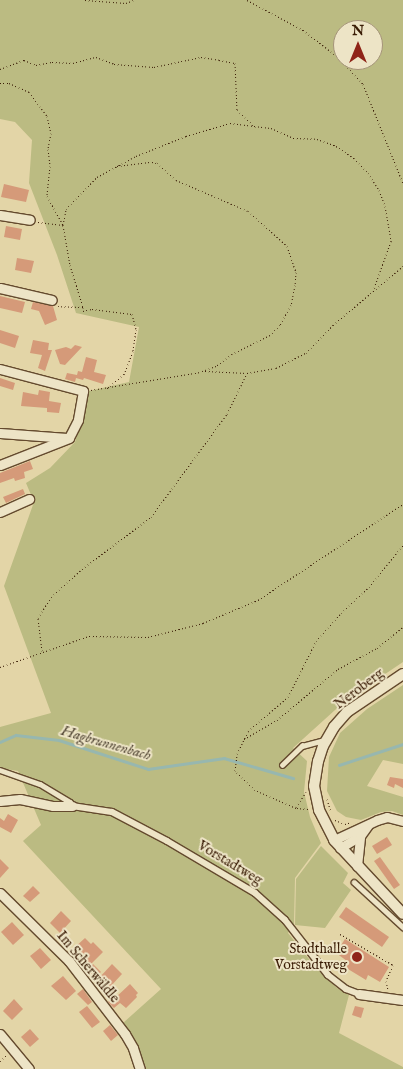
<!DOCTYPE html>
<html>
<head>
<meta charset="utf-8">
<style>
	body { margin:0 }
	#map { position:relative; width:403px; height:1069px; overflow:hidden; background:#e3d5a7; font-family:"IM FELL English",serif }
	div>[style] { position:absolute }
	.green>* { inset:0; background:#bbbb82 }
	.stream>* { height:2.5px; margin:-1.25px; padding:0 1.25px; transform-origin:1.25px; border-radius:1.25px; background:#97b7af }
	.building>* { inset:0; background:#d59a79 }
	.path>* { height:1px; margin-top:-0.5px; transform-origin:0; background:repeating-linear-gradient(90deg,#3a1c05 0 1px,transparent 0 3.5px) }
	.roads { filter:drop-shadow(1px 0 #644a2e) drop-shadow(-1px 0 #644a2e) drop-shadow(0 1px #644a2e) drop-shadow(0 -1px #644a2e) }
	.service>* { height:4.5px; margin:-2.25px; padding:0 2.25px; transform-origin:2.25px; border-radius:2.25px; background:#ede4c6 }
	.pedestrian>* { height:6px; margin:-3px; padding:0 3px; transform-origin:3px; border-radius:3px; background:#ede4c6 }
	.minor>* { height:9px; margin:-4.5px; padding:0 4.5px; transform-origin:4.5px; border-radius:4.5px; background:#ede4c6 }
	.tertiary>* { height:10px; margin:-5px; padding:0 5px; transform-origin:5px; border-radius:5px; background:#ede4c6 }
	.dots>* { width:14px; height:14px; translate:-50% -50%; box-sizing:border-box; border:2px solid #ede4c6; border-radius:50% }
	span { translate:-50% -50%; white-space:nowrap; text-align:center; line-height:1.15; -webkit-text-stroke:4px #ede4c6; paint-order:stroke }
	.street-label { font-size:14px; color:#3a1c05 }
	.poi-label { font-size:14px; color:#3a1c05 }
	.right { translate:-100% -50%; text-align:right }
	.water-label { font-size:15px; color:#564a38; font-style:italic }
	.north { position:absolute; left:333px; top:20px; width:50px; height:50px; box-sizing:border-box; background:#ede4c6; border:1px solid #a59479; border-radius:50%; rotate:0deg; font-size:14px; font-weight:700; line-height:20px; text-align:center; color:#3a1c05 }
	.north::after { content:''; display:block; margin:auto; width:18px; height:22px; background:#8f2418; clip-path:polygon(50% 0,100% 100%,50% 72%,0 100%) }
</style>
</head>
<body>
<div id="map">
	<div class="green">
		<div style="clip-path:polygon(evenodd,0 0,403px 0,403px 662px,345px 701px,293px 748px,307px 761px,304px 792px,310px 817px,321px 843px,295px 878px,294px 925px,288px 933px,317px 969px,337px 988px,349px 995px,339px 1033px,403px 1067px,403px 1069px,146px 1069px,140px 1052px,123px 1023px,161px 989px,23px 841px,41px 825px,18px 771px,0 768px,0 727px,51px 713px,4px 586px,34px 502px,26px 483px,50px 468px,75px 442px,89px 391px,129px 382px,139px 327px,76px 313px,57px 255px,29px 183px,32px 140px,15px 122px,0 119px,0 0,343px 30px,373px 30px,373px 60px,343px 60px,343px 30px)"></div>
		<div style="clip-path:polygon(403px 685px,403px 764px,383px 760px,367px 786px,403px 797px,403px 815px,392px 811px,381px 812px,361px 820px,346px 817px,337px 811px,327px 791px,329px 757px,340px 733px,367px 709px)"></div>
		<div style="clip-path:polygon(321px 846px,348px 873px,343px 883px,351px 890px,325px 928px,295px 925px,296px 879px)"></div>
	</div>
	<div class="stream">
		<div style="left:0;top:742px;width:17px;rotate:-24deg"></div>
		<div style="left:16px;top:735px;width:43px;rotate:6.6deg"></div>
		<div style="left:59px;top:740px;width:94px;rotate:18deg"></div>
		<div style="left:148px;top:769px;width:77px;rotate:-8.2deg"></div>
		<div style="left:224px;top:758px;width:72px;rotate:16.2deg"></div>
		<div style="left:339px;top:765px;width:67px;rotate:-18.2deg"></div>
	</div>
	<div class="building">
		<div style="clip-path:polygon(4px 184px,29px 190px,26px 202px,1px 197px)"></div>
		<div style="clip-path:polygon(6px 226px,22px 229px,20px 240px,4px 237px)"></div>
		<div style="clip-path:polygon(17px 258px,34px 261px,31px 273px,15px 270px)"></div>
		<div style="clip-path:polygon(0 296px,25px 302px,22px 313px,0 308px)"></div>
		<div style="clip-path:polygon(33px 302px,53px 306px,57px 320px,45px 325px,39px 311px,31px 309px)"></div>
		<div style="clip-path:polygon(0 330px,19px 336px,15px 348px,0 343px)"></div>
		<div style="clip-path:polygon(33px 340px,49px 343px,48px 350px,52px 350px,45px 371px,38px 368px,42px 355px,30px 353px)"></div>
		<div style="clip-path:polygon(75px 345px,82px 347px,65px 365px,60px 364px,55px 350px,66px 347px,71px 349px)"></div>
		<div style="clip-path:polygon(86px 357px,97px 360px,94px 372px,106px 375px,103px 384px,84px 378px,83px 380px,76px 378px,75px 382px,65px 379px,67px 373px,77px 375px,78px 371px,82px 372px)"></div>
		<div style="clip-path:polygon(0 378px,15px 383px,13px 390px,0 386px)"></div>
		<div style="clip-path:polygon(39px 390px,50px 392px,49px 401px,61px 403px,59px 413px,47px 412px,47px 408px,21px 406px,23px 392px,38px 395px)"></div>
		<div style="clip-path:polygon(30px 461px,33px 469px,24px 472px,25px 478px,15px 481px,14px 478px,0 483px,0 473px)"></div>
		<div style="clip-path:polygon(23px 489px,25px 494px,6px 503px,3px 497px)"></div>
		<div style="clip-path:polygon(390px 777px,403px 779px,403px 788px,395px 784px,394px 788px,387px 785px)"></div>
		<div style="clip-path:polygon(8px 814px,18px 820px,11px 833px,0 827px,0 818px,4px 821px)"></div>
		<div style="clip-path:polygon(387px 837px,392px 845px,377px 854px,372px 846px)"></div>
		<div style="clip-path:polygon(380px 857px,400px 885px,394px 889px,374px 861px)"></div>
		<div style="clip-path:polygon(0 859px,9px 868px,0 878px)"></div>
		<div style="clip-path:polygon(33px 886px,40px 893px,30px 902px,23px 896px)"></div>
		<div style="clip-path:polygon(346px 907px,389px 937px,382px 947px,339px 917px)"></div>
		<div style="clip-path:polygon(61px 911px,71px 921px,60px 933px,50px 923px)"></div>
		<div style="clip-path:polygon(12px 922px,24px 935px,13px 945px,1px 932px)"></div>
		<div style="clip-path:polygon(85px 938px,91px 944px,93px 942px,103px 952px,90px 965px,74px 948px)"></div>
		<div style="clip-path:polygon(345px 939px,389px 967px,380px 982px,368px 975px,366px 980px,343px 966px,347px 961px,336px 953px)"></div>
		<div style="clip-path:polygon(40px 948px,51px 960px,41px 969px,30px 956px)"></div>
		<div style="clip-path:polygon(93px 964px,101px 972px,94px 978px,87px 969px)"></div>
		<div style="clip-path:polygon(112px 964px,122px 974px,110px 987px,100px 977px)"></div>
		<div style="clip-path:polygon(63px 976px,76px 991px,66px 1000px,51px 986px)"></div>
		<div style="clip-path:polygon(130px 984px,138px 993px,136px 995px,137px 997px,126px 1008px,120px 1003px,114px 1008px,108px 1002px,113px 998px,114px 999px)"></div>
		<div style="clip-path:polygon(83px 989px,92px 1002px,88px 1005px,77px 994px)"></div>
		<div style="clip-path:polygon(14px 999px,23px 1009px,12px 1020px,3px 1011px)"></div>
		<div style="clip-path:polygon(87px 1006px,100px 1022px,92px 1028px,79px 1012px)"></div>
		<div style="clip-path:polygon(355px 1006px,364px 1008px,361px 1018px,352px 1015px)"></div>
		<div style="clip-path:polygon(110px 1025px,118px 1035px,111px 1041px,103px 1031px)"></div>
		<div style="clip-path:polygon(30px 1029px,39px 1039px,30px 1047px,21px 1037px)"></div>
	</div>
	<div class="path">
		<div style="left:85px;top:0;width:41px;rotate:4.2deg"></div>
		<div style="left:126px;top:3px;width:9px;rotate:-21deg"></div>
		<div style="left:247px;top:0;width:64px;rotate:28.2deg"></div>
		<div style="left:303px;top:30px;width:44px;rotate:37.6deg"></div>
		<div style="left:338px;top:57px;width:37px;rotate:47deg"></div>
		<div style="left:363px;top:84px;width:107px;rotate:68deg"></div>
		<div style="left:0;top:69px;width:26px;rotate:-21deg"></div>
		<div style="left:24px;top:60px;width:13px;rotate:23deg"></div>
		<div style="left:36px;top:65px;width:16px;rotate:-11deg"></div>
		<div style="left:52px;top:62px;width:21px;rotate:3deg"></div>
		<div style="left:73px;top:63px;width:24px;rotate:-15deg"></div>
		<div style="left:96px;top:57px;width:19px;rotate:21deg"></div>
		<div style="left:114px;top:64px;width:40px;rotate:4.3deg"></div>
		<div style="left:154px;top:67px;width:48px;rotate:-12deg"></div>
		<div style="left:201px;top:57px;width:18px;rotate:9deg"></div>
		<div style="left:219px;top:60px;width:16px;rotate:11deg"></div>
		<div style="left:235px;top:63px;width:47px;rotate:87.6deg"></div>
		<div style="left:237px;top:110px;width:25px;rotate:43deg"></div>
		<div style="left:0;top:83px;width:9px"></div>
		<div style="left:9px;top:83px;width:22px;rotate:24deg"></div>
		<div style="left:29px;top:92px;width:30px;rotate:53deg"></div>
		<div style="left:47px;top:116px;width:17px;rotate:77deg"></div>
		<div style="left:51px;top:133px;width:16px;rotate:101deg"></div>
		<div style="left:48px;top:149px;width:17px;rotate:83deg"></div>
		<div style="left:50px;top:166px;width:30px;rotate:96deg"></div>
		<div style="left:47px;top:196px;width:33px;rotate:61deg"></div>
		<div style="left:63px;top:225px;width:41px;rotate:80.1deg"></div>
		<div style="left:70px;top:265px;width:44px;rotate:72.8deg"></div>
		<div style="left:83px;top:307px;width:25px;rotate:-178deg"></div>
		<div style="left:117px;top:166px;width:35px;rotate:-7deg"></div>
		<div style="left:152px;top:162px;width:5px;rotate:11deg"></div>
		<div style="left:157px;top:163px;width:25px;rotate:42deg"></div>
		<div style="left:176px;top:180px;width:78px;rotate:23.3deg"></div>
		<div style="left:248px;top:211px;width:52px;rotate:41.9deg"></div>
		<div style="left:287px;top:246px;width:28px;rotate:71deg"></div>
		<div style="left:296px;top:272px;width:13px;rotate:94deg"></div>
		<div style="left:295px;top:285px;width:20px;rotate:101deg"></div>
		<div style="left:291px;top:305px;width:23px;rotate:119deg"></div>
		<div style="left:280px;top:325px;width:14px;rotate:135deg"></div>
		<div style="left:270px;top:335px;width:42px;rotate:153.4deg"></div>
		<div style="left:232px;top:354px;width:20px;rotate:143deg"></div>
		<div style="left:216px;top:366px;width:15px;rotate:160deg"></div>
		<div style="left:38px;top:222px;width:25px;rotate:7deg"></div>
		<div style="left:63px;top:225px;width:16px;rotate:-79deg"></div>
		<div style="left:66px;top:209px;width:45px;rotate:-45.9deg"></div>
		<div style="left:97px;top:177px;width:44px;rotate:-28.3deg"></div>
		<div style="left:136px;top:156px;width:54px;rotate:-21.8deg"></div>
		<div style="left:186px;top:136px;width:46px;rotate:-16.5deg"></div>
		<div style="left:230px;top:123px;width:41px;rotate:7deg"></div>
		<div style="left:271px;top:128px;width:24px;rotate:24deg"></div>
		<div style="left:293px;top:138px;width:24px;rotate:2deg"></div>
		<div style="left:317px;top:139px;width:20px;rotate:20deg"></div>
		<div style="left:336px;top:146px;width:22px;rotate:34deg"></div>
		<div style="left:354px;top:158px;width:21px;rotate:47deg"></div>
		<div style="left:368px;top:173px;width:20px;rotate:57deg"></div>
		<div style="left:379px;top:190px;width:17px;rotate:69deg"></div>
		<div style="left:385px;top:206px;width:36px;rotate:80deg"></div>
		<div style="left:391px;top:241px;width:53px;rotate:109.8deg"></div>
		<div style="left:83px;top:308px;width:3px;rotate:90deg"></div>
		<div style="left:83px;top:311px;width:9px;rotate:-13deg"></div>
		<div style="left:92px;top:309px;width:40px;rotate:7.1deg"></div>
		<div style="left:132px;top:314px;width:16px;rotate:75deg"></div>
		<div style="left:136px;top:329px;width:22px;rotate:98deg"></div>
		<div style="left:133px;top:351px;width:25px;rotate:111deg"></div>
		<div style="left:124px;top:374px;width:23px;rotate:140deg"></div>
		<div style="left:205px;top:371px;width:42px;rotate:2.7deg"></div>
		<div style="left:247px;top:373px;width:29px;rotate:-10deg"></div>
		<div style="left:276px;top:368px;width:34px;rotate:-27deg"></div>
		<div style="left:306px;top:353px;width:39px;rotate:-46deg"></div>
		<div style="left:333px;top:325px;width:92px;rotate:-40.1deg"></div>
		<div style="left:91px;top:390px;width:111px;rotate:-9.3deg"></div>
		<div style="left:42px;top:651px;width:33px;rotate:-97deg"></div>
		<div style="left:38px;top:618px;width:25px;rotate:-58deg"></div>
		<div style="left:51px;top:597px;width:42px;rotate:-42.1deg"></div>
		<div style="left:82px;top:569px;width:86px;rotate:-37deg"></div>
		<div style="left:151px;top:517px;width:128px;rotate:-53.6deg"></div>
		<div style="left:227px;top:414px;width:46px;rotate:-64deg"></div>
		<div style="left:0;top:667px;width:94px;rotate:-19.2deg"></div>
		<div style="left:89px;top:636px;width:59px;rotate:1deg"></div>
		<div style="left:148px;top:637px;width:57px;rotate:-14.3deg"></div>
		<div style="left:203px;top:623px;width:60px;rotate:-22.7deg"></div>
		<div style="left:258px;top:600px;width:174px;rotate:-33.5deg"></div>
		<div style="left:244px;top:739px;width:38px;rotate:-30deg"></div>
		<div style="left:277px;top:720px;width:80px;rotate:-39.9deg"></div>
		<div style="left:338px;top:669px;width:44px;rotate:-28.3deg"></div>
		<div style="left:377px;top:648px;width:33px;rotate:-39deg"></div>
		<div style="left:327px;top:799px;width:14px;rotate:73deg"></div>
		<div style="left:296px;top:807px;width:18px;rotate:-56deg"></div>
		<div style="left:308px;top:809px;width:12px;rotate:-175deg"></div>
		<div style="left:296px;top:808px;width:45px;rotate:-156.3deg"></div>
		<div style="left:255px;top:790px;width:28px;rotate:-136deg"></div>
		<div style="left:235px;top:771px;width:17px;rotate:-83deg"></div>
		<div style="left:237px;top:754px;width:25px;rotate:-64deg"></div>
		<div style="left:248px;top:731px;width:52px;rotate:-40.4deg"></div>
		<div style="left:288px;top:697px;width:63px;rotate:-63.4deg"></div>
		<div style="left:316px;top:641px;width:38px;rotate:-48deg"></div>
		<div style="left:341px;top:613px;width:38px;rotate:-43deg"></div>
		<div style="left:369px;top:587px;width:54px;rotate:-51deg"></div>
		<div style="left:335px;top:820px;width:11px;rotate:22deg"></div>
		<div style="left:345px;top:824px;width:7px;rotate:-16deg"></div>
		<div style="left:340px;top:934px;width:61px;rotate:30.3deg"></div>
		<div style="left:393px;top:965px;width:17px;rotate:114deg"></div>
		<div style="left:386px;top:981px;width:9px;rotate:77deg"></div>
		<div style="left:0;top:1061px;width:9px;rotate:-41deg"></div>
	</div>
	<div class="roads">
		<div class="service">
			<div style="left:282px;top:765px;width:28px;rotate:-44deg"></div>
			<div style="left:302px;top:746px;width:24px;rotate:-15deg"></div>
			<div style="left:0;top:770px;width:42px;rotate:19.3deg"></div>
			<div style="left:40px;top:784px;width:35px;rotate:31deg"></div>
			<div style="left:70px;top:802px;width:4px;rotate:63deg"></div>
			<div style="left:354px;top:882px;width:67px;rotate:42.6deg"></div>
		</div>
		<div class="pedestrian">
			<div style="left:72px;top:806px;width:40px;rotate:8.5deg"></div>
			<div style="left:112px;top:812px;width:62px;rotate:27.8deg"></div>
			<div style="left:167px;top:841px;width:102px;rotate:30.6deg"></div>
			<div style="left:255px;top:893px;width:40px;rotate:42deg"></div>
			<div style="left:285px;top:920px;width:70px;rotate:52deg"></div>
			<div style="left:328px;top:975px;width:23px;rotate:38deg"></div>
			<div style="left:346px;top:989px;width:14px;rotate:21deg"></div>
		</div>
		<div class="minor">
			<div style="left:0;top:215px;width:30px;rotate:9deg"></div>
			<div style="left:0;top:288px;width:53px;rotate:13deg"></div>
			<div style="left:0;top:369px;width:86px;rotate:14.8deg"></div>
			<div style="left:83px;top:391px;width:29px;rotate:100deg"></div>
			<div style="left:78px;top:420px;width:20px;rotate:117deg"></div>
			<div style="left:69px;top:438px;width:74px;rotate:158.6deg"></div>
			<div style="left:0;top:433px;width:67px;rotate:4.3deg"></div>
			<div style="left:0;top:512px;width:32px;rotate:-24deg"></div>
			<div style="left:0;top:801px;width:20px;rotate:-6deg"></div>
			<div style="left:20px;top:799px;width:34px;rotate:12deg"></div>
			<div style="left:53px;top:806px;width:19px"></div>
			<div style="left:334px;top:840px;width:47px;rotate:-24.9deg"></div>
			<div style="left:377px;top:820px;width:10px;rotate:-17deg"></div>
			<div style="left:387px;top:817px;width:16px;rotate:14deg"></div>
			<div style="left:340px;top:848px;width:23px;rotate:-31deg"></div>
			<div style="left:357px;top:866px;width:30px;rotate:-84deg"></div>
			<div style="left:360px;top:836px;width:14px;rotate:-54deg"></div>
			<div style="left:0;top:893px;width:97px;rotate:44.6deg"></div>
			<div style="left:69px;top:961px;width:92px;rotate:52.5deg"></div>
			<div style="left:125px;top:1034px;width:16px;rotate:60deg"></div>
			<div style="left:133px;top:1048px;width:22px;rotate:72deg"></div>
			<div style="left:359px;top:994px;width:44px;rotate:7.8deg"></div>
			<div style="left:0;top:1034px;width:45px;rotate:50.4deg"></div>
		</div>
		<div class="tertiary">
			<div style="left:403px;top:674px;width:68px;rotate:145.8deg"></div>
			<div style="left:347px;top:712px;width:20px;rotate:131deg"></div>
			<div style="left:334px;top:727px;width:22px;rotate:120deg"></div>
			<div style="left:323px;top:746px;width:16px;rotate:108deg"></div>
			<div style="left:318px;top:761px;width:25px;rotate:99deg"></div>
			<div style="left:314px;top:786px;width:25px;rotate:78deg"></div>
			<div style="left:319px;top:810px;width:34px;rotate:63deg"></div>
			<div style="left:334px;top:840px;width:101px;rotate:47deg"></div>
		</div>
	</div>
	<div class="dots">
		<div style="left:357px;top:957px;background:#8f2418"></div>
	</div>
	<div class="street-label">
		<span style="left:359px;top:689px;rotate:-37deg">Neroberg</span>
		<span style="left:230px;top:863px;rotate:31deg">Vorstadtweg</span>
		<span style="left:88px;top:967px;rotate:50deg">Im Scherwäldle</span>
	</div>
	<div class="poi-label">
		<span class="right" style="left:347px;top:957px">Stadthalle<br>Vorstadtweg</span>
	</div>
	<div class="water-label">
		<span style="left:106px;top:743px;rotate:16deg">Hagbrunnenbach</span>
	</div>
	<div class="north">N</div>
</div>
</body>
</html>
